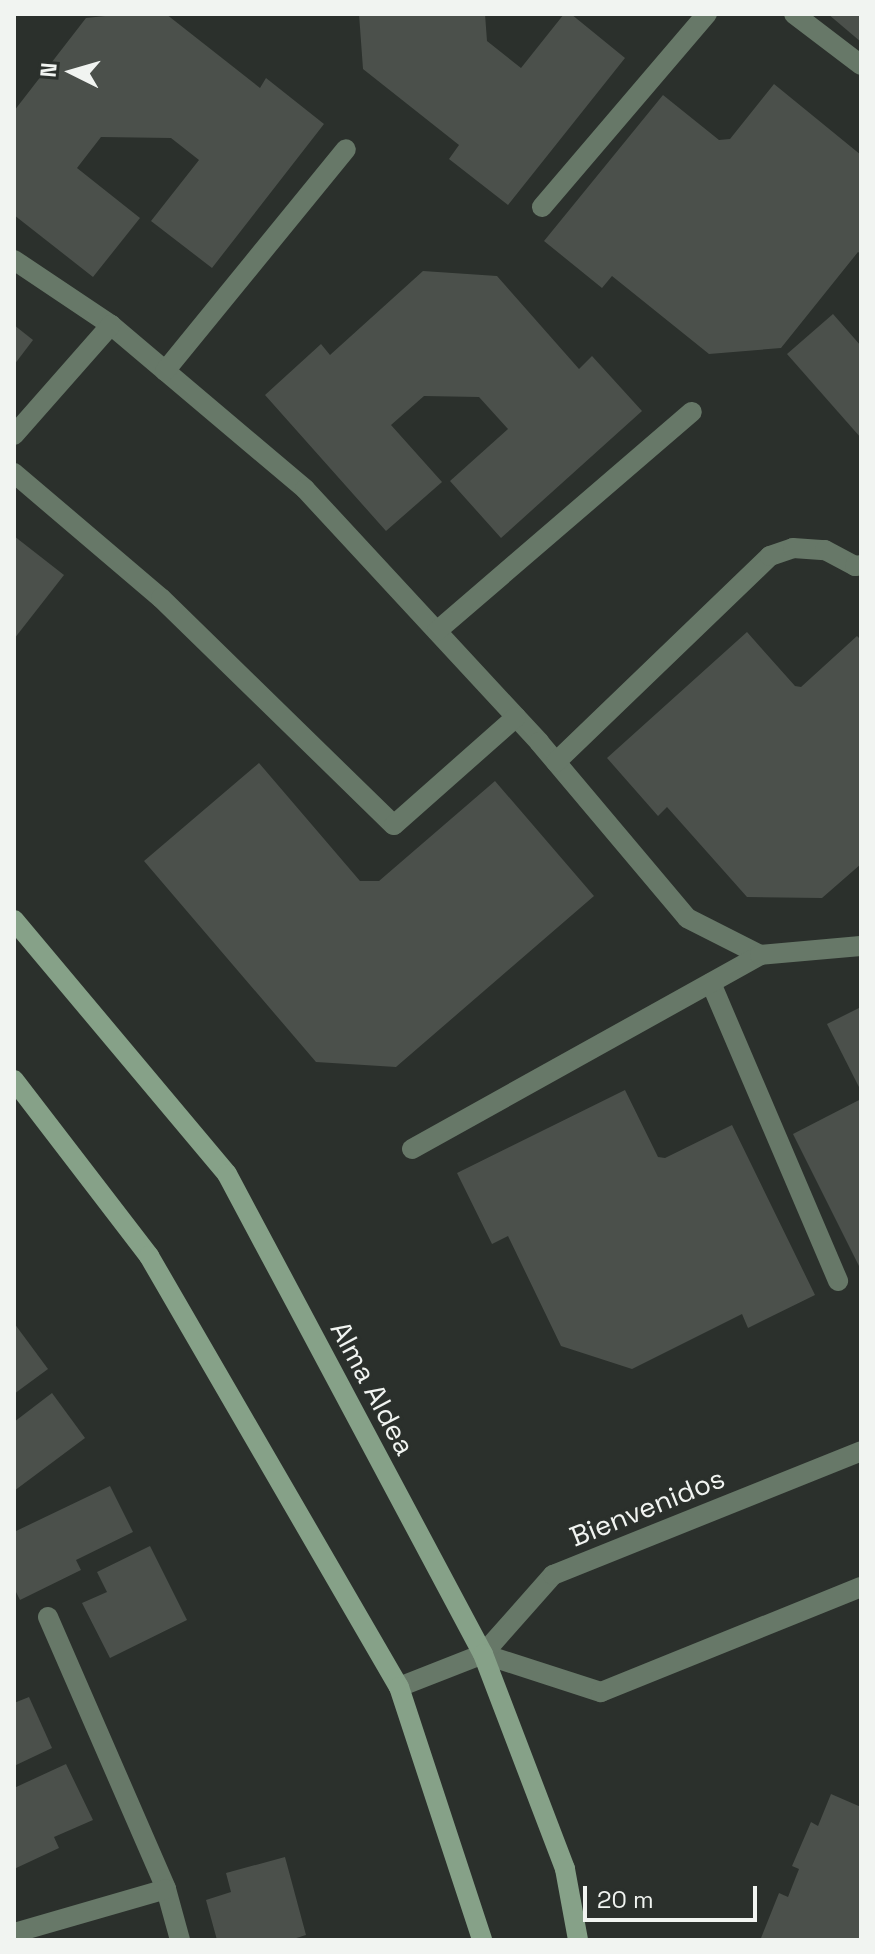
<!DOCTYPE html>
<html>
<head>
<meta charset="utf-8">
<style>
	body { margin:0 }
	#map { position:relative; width:875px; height:1954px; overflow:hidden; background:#2b302c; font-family:"Space Grotesk",sans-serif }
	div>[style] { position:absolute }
	.building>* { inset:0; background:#4b504b }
	.service>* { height:20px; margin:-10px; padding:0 10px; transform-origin:10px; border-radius:10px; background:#677868 }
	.tertiary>* { height:20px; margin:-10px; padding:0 10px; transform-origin:10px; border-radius:10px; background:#677868 }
	.secondary>* { height:20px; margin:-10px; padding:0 10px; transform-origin:10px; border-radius:10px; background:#86a188 }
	span { translate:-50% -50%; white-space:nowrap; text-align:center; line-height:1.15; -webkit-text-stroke:6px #2b302c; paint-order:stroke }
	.street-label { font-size:28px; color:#f1f4f1 }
	.frame { position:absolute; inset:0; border:16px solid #f1f4f1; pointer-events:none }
	.north { position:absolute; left:32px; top:32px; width:80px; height:80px; -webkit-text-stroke:6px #2b302c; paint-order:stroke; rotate:275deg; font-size:22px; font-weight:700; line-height:32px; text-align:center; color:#f1f4f1 }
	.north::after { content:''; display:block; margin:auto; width:28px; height:36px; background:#f1f4f1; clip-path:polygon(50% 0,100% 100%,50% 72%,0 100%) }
	.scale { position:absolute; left:583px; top:1886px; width:174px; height:36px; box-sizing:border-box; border:4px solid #f1f4f1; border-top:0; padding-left:10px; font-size:24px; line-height:28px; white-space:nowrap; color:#f1f4f1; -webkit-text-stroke:6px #2b302c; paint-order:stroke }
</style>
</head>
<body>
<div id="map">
	<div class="building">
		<div style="clip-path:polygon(124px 14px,166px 14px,260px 88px,266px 78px,324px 124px,212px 268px,151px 221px,199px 160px,171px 138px,101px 137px,77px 168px,140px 218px,93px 277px,14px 215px,14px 111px,86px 18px)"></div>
		<div style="clip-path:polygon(359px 14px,485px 14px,487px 41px,521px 68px,564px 14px,571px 14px,625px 58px,508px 205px,449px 159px,459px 145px,363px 69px)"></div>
		<div style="clip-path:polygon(828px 14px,861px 14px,861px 42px)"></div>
		<div style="clip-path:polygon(774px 84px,861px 155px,861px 254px,858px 252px,781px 348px,709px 354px,612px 276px,602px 288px,544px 241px,663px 95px,719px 140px,730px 139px)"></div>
		<div style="clip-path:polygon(423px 271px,497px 276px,579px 369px,592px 356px,642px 411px,501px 538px,450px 481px,508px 429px,479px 397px,424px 396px,391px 425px,442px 482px,386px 531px,265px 395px,321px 344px,330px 355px)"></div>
		<div style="clip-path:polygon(833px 314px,861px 346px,861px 438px,787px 354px)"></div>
		<div style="clip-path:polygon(14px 325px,33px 340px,14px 365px)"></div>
		<div style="clip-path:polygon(14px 536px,64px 575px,14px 639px)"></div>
		<div style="clip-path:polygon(747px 632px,795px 686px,801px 687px,857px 636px,861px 640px,861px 864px,822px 898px,747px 897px,667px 807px,658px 816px,607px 758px)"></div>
		<div style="clip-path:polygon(259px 763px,360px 881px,379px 881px,495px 781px,594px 896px,396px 1067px,316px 1062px,144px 861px)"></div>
		<div style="clip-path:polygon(861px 1007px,861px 1091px,827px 1024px)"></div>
		<div style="clip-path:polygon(625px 1090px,658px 1157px,665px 1158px,732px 1125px,815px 1295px,748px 1328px,742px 1314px,632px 1369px,561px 1346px,508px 1236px,492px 1244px,457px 1173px)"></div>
		<div style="clip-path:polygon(861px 1099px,861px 1270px,793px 1134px)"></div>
		<div style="clip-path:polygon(14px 1323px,48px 1369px,14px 1394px)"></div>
		<div style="clip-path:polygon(52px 1393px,85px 1438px,14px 1491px,14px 1422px)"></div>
		<div style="clip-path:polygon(110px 1486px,133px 1532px,76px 1560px,81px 1570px,20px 1600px,14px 1588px,14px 1532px)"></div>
		<div style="clip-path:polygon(150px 1546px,187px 1620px,110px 1658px,82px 1603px,107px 1592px,97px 1572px)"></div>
		<div style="clip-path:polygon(29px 1697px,52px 1748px,14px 1766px,14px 1703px)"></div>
		<div style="clip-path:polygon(66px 1764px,93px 1820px,54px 1837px,59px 1848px,14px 1869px,14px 1788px)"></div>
		<div style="clip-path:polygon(831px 1794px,861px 1807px,861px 1940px,761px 1938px,779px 1893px,788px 1897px,799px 1869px,792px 1866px,811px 1822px,818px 1826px)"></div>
		<div style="clip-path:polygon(285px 1857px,306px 1935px,290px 1940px,217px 1940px,206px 1900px,231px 1892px,226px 1873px)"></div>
	</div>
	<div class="service">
		<div style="left:794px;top:14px;width:84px;rotate:37.3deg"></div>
		<div style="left:542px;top:207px;width:254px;rotate:-49.5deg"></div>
		<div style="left:14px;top:260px;width:117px;rotate:33.8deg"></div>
		<div style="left:111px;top:325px;width:254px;rotate:40.2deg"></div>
		<div style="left:305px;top:489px;width:345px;rotate:47.2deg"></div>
		<div style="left:539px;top:742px;width:230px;rotate:49.9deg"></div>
		<div style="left:687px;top:918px;width:82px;rotate:26.9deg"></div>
		<div style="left:165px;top:371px;width:286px;rotate:-50.8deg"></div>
		<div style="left:14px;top:435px;width:147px;rotate:-48.6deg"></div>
		<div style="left:14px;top:473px;width:193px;rotate:40.4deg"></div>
		<div style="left:161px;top:598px;width:325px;rotate:44.3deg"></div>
		<div style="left:394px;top:825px;width:163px;rotate:-41.5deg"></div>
		<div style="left:437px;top:631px;width:336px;rotate:-40.7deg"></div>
		<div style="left:556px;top:762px;width:297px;rotate:-43.9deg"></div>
		<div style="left:770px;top:556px;width:24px;rotate:-19deg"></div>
		<div style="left:793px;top:548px;width:32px;rotate:4deg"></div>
		<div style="left:825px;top:550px;width:34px;rotate:28deg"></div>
		<div style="left:855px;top:566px;width:6px;rotate:-9deg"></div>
		<div style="left:711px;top:983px;width:324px;rotate:66.9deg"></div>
		<div style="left:412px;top:1149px;width:398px;rotate:-29.1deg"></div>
		<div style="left:760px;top:955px;width:101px;rotate:-5.1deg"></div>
		<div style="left:48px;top:1617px;width:296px;rotate:66.5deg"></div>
		<div style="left:166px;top:1889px;width:53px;rotate:74.6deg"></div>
		<div style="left:14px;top:1933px;width:158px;rotate:-16.1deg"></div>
	</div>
	<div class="tertiary">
		<div style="left:483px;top:1654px;width:124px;rotate:17.9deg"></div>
		<div style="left:601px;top:1692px;width:280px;rotate:-22deg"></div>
		<div style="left:399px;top:1687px;width:90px;rotate:-21.4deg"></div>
		<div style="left:483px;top:1654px;width:106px;rotate:-48.5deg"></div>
		<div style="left:553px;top:1575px;width:332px;rotate:-21.9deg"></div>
	</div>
	<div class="secondary">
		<div style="left:14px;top:920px;width:331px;rotate:50deg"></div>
		<div style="left:227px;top:1174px;width:544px;rotate:61.93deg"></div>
		<div style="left:483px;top:1654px;width:230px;rotate:69.1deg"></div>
		<div style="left:565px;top:1869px;width:72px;rotate:79.6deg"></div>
		<div style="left:14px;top:1080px;width:222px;rotate:52.5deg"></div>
		<div style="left:149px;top:1256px;width:498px;rotate:59.9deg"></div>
		<div style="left:399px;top:1687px;width:266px;rotate:71.8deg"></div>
	</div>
	<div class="street-label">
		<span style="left:373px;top:1388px;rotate:62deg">Alma Aldea</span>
		<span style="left:647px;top:1507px;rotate:-22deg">Bienvenidos</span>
	</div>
	<div class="frame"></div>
	<div class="north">N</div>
	<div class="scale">20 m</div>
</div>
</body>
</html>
